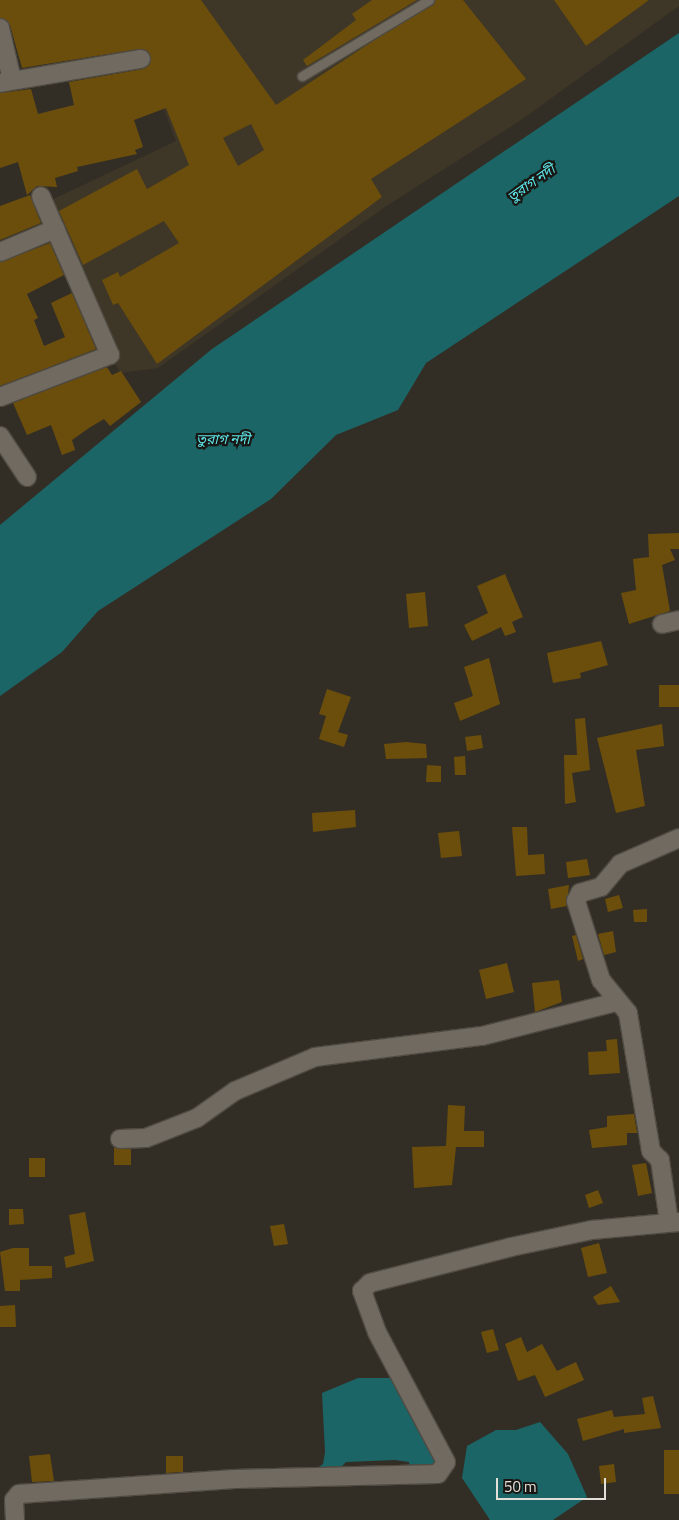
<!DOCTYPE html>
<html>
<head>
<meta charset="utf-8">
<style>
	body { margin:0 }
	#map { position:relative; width:679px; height:1520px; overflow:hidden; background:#332e25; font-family:"Titillium Web","Noto Sans Bengali",sans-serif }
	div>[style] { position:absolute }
	.built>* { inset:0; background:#3e3627 }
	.water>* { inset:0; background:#1b6567 }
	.building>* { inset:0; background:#6b4e0b }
	.roads { filter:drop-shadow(1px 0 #4f4b43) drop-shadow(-1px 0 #4f4b43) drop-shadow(0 1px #4f4b43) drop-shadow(0 -1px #4f4b43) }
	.lane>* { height:9px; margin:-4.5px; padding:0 4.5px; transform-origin:4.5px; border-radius:4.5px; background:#706a60 }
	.street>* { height:18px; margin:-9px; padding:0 9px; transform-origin:9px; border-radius:9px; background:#706a60 }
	span { translate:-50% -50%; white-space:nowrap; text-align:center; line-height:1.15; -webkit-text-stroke:4.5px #191713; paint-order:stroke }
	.water-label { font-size:14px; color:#5ce4e7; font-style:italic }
	.scale { position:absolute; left:496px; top:1478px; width:110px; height:22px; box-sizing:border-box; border:2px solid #e3e0da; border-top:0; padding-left:6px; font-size:15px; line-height:18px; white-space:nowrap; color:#e3e0da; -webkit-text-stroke:4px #191713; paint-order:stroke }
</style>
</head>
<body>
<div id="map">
	<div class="built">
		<div style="clip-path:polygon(122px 0,679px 0,679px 6px,521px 120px,388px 205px,158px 368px,120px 373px,41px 205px,176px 141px)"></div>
	</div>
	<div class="water">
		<div style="clip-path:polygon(679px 33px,679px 196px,426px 363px,398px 410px,336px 435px,271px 499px,98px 611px,62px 652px,0 696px,0 525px,212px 349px)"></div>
		<div style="clip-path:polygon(358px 1378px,391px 1378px,437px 1457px,430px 1470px,410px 1470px,409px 1462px,395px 1460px,346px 1462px,335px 1473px,315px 1470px,323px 1464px,325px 1452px,322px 1393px)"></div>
		<div style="clip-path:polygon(540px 1422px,568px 1454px,587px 1497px,553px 1520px,490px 1520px,462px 1478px,467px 1446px,496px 1430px,516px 1430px)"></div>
	</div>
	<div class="building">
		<div style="clip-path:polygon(evenodd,0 0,201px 0,276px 105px,435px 0,463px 0,526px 79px,371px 179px,382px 197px,157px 364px,118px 303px,113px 305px,102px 280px,118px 272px,120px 277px,179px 243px,164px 221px,83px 265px,59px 211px,137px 169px,147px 189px,189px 165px,166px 108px,134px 120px,143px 147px,135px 150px,137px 154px,77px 167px,78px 171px,55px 178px,57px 187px,37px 186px,27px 195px,18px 162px,0 168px,0 93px,31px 89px,38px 114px,74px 105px,69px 82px,143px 69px,151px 57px,139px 49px,22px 68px,10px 25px,0 18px,0 0,251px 124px,264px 150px,238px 166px,223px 138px,251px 124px)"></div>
		<div style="clip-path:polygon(372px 0,417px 0,307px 66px,303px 60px,356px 20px,352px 14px)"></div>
		<div style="clip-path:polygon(554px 0,649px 0,586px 46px)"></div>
		<div style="clip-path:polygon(30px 195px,41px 223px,0 240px,0 206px)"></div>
		<div style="clip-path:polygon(50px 243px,64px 275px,27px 294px,38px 318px,34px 320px,44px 346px,65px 337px,51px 303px,72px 293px,96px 349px,0 386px,0 262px)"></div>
		<div style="clip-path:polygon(107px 367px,112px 375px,121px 371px,141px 402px,110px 426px,104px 419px,89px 428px,72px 440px,75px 450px,62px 455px,51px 425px,27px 435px,13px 403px)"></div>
		<div style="clip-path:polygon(679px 533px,679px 549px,670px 549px,675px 560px,662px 565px,670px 611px,629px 624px,621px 593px,636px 590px,633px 559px,649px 557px,648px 534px)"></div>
		<div style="clip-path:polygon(505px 574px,523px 617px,512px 622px,516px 632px,505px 636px,501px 627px,472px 641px,464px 625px,488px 613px,477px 586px)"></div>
		<div style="clip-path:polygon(425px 592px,428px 626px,409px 628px,406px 594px)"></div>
		<div style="clip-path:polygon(601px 641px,608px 665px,580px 673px,581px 678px,553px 683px,547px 653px)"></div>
		<div style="clip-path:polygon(489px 658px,500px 704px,460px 721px,454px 703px,473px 696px,464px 667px)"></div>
		<div style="clip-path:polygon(659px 685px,679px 685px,679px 707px,659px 707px)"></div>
		<div style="clip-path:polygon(327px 689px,351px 697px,338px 732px,348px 735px,344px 747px,319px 739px,326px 716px,319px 714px)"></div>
		<div style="clip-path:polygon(585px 718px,590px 770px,572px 773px,576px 802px,565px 804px,564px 755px,577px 755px,575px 719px)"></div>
		<div style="clip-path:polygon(662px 724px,664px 746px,636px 750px,645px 806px,616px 813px,597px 738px)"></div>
		<div style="clip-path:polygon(481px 735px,483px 748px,467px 751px,465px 737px)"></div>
		<div style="clip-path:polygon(406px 742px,426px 744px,427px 758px,386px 759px,384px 744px)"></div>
		<div style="clip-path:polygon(465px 756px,466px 775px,455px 775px,454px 757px)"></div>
		<div style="clip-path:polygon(427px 765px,441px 766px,441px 782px,426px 782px)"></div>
		<div style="clip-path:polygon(355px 810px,356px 827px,313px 832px,312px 813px)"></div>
		<div style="clip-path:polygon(512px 827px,527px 827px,528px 855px,544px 854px,545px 874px,516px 876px)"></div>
		<div style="clip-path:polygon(459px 831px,462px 856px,441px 858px,438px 833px)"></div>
		<div style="clip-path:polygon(587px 859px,590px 875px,568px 878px,566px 862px)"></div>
		<div style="clip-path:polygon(569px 885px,567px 906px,551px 909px,548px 889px)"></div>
		<div style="clip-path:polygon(619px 895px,623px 908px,608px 912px,605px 899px)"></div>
		<div style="clip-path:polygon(647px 909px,647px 922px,634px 922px,633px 910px)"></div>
		<div style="clip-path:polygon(613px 931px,616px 952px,604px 955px,598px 934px)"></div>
		<div style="clip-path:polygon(576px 935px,583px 959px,578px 961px,572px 936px)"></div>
		<div style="clip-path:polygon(507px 963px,514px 992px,486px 999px,479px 970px)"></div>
		<div style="clip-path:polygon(559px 980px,562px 1002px,535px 1012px,532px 983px)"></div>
		<div style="clip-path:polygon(617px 1039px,620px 1073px,589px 1075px,588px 1052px,607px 1051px,606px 1040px)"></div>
		<div style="clip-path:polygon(448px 1105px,465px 1106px,464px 1131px,484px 1131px,484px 1147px,456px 1147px,452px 1185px,414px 1188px,412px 1147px,446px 1146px)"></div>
		<div style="clip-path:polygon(634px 1114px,637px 1133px,627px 1133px,627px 1145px,592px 1148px,589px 1130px,607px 1127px,607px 1116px)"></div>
		<div style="clip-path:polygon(114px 1147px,131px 1149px,131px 1165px,114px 1165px)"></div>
		<div style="clip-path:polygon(29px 1158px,45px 1158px,45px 1177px,29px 1177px)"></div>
		<div style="clip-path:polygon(646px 1163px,652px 1193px,638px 1196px,632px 1165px)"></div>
		<div style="clip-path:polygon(598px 1190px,603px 1203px,589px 1208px,585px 1195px)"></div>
		<div style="clip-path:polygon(9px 1209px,23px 1209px,24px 1224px,9px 1225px)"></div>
		<div style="clip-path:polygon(85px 1212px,94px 1261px,66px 1268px,64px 1257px,75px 1254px,69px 1215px)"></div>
		<div style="clip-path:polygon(284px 1224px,288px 1244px,274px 1246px,270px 1226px)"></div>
		<div style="clip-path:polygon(599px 1243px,607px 1273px,588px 1277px,581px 1248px)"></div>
		<div style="clip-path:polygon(13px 1248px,29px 1248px,29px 1266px,52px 1266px,52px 1278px,20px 1280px,20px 1291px,5px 1291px,0 1252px)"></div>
		<div style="clip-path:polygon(611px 1286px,620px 1302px,598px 1305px,593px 1297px)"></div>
		<div style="clip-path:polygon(15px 1305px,16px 1327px,0 1327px,0 1306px)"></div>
		<div style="clip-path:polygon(493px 1329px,499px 1350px,487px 1353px,481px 1332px)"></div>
		<div style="clip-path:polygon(521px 1337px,527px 1352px,542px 1344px,557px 1371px,576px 1362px,584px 1380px,545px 1397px,535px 1375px,518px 1381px,505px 1344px)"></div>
		<div style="clip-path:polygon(653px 1396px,661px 1428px,624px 1433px,624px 1429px,583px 1441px,577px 1419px,612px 1410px,614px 1417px,645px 1414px,642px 1398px)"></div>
		<div style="clip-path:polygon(664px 1450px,679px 1450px,679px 1494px,664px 1494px)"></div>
		<div style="clip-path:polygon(50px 1454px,54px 1481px,32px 1482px,29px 1456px)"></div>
		<div style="clip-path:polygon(166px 1456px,183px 1456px,183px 1472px,166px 1473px)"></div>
		<div style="clip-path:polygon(614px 1464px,616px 1482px,601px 1484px,599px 1466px)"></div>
	</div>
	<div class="roads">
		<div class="lane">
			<div style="left:302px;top:76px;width:148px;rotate:-30.9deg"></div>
		</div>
		<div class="street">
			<div style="left:0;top:28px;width:53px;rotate:77deg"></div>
			<div style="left:0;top:83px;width:143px;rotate:-9.7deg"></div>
			<div style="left:0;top:252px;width:60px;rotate:-22.7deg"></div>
			<div style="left:0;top:397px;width:118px;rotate:-20.9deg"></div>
			<div style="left:110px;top:355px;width:173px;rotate:-113.5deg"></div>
			<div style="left:0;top:436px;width:49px;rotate:56.6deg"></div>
			<div style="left:662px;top:624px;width:17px;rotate:-13deg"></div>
			<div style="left:120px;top:1139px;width:26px;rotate:-2deg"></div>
			<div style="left:146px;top:1138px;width:55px;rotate:-21.4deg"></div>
			<div style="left:197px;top:1118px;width:47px;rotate:-35.4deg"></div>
			<div style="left:235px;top:1091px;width:87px;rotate:-23deg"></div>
			<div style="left:315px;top:1057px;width:168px;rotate:-7.2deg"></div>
			<div style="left:482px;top:1036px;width:138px;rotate:-14.2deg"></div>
			<div style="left:669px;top:1222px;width:63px;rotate:-98.3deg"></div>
			<div style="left:660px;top:1160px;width:13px;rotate:-135deg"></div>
			<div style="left:651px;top:1151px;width:140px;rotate:-99.5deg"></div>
			<div style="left:628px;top:1013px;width:43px;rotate:-129.3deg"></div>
			<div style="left:601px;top:980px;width:83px;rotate:-107.6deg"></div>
			<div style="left:576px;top:901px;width:9px;rotate:-63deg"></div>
			<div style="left:580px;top:893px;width:22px;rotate:-16deg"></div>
			<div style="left:601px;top:887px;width:30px;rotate:-50deg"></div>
			<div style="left:620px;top:864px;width:64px;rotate:-23.8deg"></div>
			<div style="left:15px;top:1520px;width:20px;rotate:-93deg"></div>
			<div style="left:14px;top:1500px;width:8px;rotate:-50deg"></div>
			<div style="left:19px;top:1494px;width:216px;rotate:-4deg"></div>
			<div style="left:234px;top:1479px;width:204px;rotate:-1.4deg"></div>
			<div style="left:438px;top:1474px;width:14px;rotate:-56deg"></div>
			<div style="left:446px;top:1462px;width:147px;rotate:-118deg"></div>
			<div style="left:377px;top:1332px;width:44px;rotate:-110.1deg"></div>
			<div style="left:362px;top:1291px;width:11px;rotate:-45deg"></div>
			<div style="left:370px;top:1283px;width:146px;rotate:-14.3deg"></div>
			<div style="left:511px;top:1247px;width:83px;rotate:-11.9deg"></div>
			<div style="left:592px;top:1230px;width:87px;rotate:-5.3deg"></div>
		</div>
	</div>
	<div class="water-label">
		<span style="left:531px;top:183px;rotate:-35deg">তুরাগ নদী</span>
		<span style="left:223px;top:439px">তুরাগ নদী</span>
	</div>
	<div class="scale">50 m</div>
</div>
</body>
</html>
